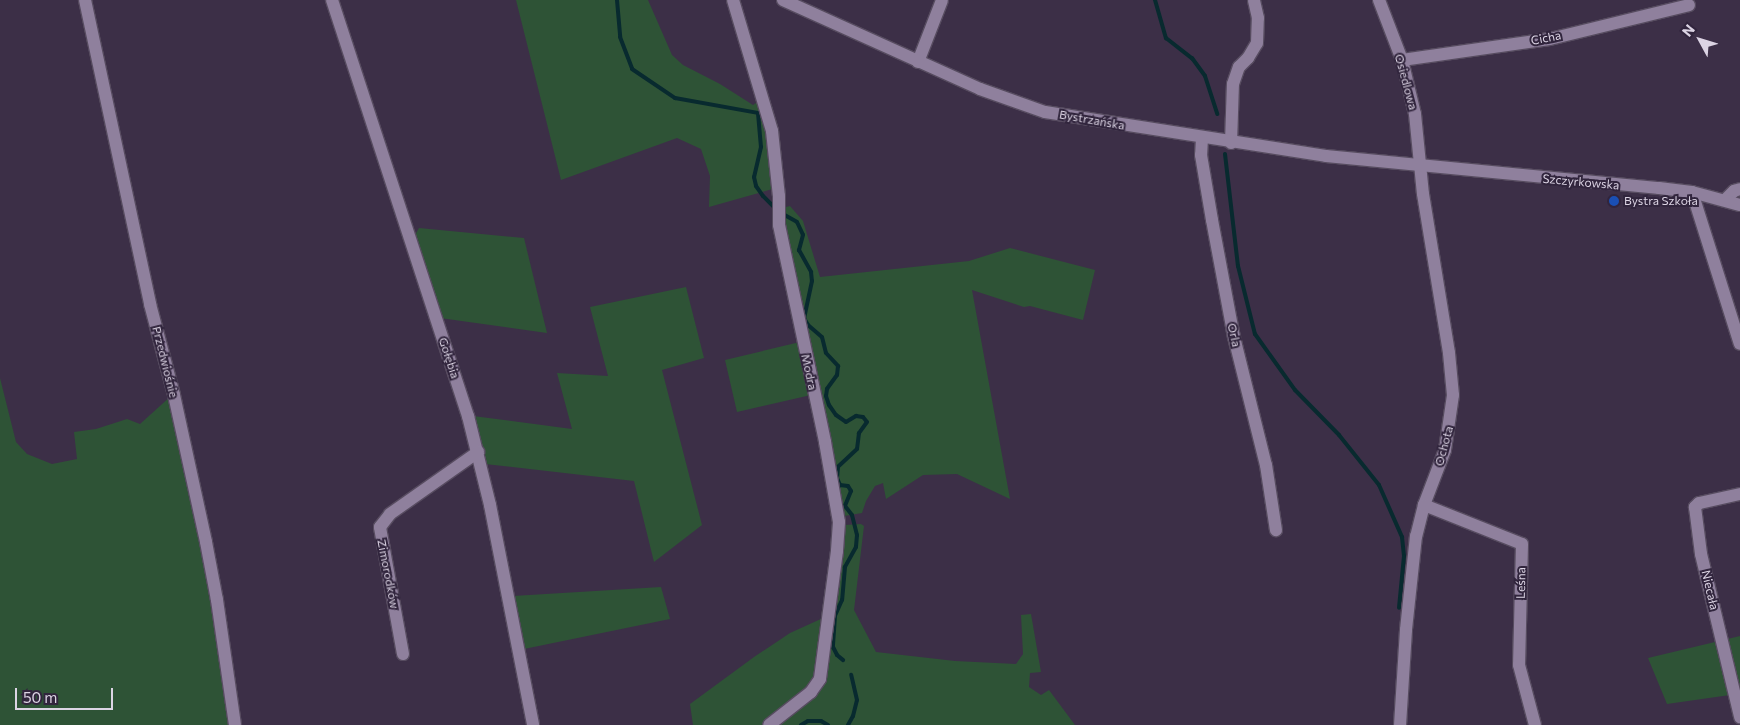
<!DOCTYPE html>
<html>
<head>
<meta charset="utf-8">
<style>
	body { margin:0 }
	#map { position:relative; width:1740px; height:725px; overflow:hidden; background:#3c2f47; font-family:Commissioner,sans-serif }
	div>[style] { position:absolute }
	.green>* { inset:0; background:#2e5336 }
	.stream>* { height:4px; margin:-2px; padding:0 2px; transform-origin:2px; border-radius:2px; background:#082a2f }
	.roads { filter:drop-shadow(1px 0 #574c60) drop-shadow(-1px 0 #574c60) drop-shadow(0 1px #574c60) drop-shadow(0 -1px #574c60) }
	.minor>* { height:12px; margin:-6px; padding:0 6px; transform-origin:6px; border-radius:6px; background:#8f809d }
	.secondary>* { height:12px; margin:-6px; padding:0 6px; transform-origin:6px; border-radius:6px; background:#8f809d }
	.dots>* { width:14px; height:14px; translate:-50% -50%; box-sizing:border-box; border:2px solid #31253d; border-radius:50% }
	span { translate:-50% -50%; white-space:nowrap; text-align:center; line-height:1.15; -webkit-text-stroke:4px #31253d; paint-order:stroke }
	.street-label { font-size:12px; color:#dcd4e4 }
	.poi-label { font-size:12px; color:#dcd4e4 }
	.left { translate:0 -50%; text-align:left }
	.north { position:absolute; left:1675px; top:15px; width:50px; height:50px; -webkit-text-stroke:4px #31253d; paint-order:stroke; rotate:309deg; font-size:14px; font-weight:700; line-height:20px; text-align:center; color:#dcd4e4 }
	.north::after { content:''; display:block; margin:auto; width:18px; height:22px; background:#dcd4e4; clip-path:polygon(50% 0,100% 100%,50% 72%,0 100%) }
	.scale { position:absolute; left:15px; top:688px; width:98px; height:22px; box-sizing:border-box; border:2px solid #dcd4e4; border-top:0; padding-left:6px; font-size:15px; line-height:18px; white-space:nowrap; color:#dcd4e4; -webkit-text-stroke:4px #31253d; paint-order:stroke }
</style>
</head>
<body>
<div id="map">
	<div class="green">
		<div style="clip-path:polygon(516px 0,648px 0,672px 55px,683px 65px,720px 84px,753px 105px,760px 100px,776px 188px,709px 207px,710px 176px,701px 149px,677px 138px,561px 180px)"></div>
		<div style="clip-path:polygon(790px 206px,803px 221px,820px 277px,969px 261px,1010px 248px,1095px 270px,1083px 320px,1030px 306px,1024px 307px,972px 290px,1010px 499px,957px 474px,923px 475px,886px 499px,883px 483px,875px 486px,866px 501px,862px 513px,844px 516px,782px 208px)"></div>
		<div style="clip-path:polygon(419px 228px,524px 238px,547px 333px,440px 318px,414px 237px)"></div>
		<div style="clip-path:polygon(686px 287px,704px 358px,662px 370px,702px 525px,654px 562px,634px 481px,485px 464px,473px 416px,572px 429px,557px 373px,608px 376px,590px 307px)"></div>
		<div style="clip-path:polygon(800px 342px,811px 395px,737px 412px,725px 360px)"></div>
		<div style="clip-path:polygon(0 378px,16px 442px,27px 454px,52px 464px,77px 459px,74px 432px,96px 429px,127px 419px,140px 424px,171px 396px,193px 494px,232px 725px,0 725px)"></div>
		<div style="clip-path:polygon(861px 524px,864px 526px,854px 610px,876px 652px,955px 661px,1016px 664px,1023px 654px,1021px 615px,1031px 614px,1041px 672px,1030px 673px,1029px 687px,1041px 695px,1049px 690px,1075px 725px,774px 725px,818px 689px,842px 528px,845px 525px)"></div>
		<div style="clip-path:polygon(661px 587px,670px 619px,524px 649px,513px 596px)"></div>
		<div style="clip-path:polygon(823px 618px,817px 679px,764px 725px,693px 725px,690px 704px,754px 657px,790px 633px)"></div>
		<div style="clip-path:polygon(1740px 636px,1740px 709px,1730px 695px,1667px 704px,1648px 658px)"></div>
	</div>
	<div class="stream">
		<div style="left:617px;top:0;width:37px;rotate:85deg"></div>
		<div style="left:620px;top:37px;width:34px;rotate:69deg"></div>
		<div style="left:632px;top:69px;width:52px;rotate:34deg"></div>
		<div style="left:675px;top:98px;width:84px;rotate:10.2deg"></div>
		<div style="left:758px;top:113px;width:34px;rotate:85deg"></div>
		<div style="left:761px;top:147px;width:31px;rotate:103deg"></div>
		<div style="left:754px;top:177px;width:9px;rotate:77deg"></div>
		<div style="left:756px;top:186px;width:12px;rotate:55deg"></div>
		<div style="left:763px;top:196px;width:18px;rotate:45deg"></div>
		<div style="left:1155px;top:0;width:40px;rotate:74deg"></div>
		<div style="left:1166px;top:38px;width:33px;rotate:38deg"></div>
		<div style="left:1192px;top:58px;width:22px;rotate:54deg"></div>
		<div style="left:1205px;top:76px;width:40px;rotate:72deg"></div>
		<div style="left:1225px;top:154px;width:113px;rotate:83.4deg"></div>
		<div style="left:1238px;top:266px;width:70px;rotate:76deg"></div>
		<div style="left:1255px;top:334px;width:69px;rotate:54.5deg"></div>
		<div style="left:1295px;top:390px;width:63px;rotate:45.6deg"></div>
		<div style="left:1339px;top:435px;width:64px;rotate:51.3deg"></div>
		<div style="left:1379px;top:485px;width:57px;rotate:66.1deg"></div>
		<div style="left:1402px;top:537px;width:19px;rotate:84deg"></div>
		<div style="left:1404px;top:556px;width:52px;rotate:95.5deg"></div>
		<div style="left:781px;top:213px;width:18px;rotate:29deg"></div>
		<div style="left:797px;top:222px;width:14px;rotate:65deg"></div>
		<div style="left:803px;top:235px;width:16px;rotate:105deg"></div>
		<div style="left:799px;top:250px;width:25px;rotate:61deg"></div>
		<div style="left:811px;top:272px;width:9px;rotate:84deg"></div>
		<div style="left:812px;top:281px;width:38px;rotate:102deg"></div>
		<div style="left:804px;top:318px;width:8px;rotate:60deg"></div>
		<div style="left:808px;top:325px;width:18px;rotate:41deg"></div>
		<div style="left:822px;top:337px;width:16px;rotate:76deg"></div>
		<div style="left:826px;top:353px;width:18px;rotate:47deg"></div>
		<div style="left:838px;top:366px;width:9px;rotate:96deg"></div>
		<div style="left:837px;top:375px;width:17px;rotate:126deg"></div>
		<div style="left:827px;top:389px;width:7px;rotate:98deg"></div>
		<div style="left:826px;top:396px;width:9px;rotate:72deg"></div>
		<div style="left:829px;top:405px;width:12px;rotate:55deg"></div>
		<div style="left:836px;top:415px;width:12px;rotate:35deg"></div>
		<div style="left:846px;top:422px;width:12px;rotate:-31deg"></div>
		<div style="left:856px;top:416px;width:7px;rotate:8deg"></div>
		<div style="left:863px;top:417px;width:6px;rotate:51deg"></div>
		<div style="left:867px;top:422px;width:14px;rotate:126deg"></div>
		<div style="left:859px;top:433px;width:16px;rotate:97deg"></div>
		<div style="left:857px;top:449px;width:26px;rotate:137deg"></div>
		<div style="left:838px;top:467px;width:11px;rotate:95deg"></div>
		<div style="left:837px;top:478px;width:8px;rotate:67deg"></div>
		<div style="left:840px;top:485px;width:8px;rotate:7deg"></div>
		<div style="left:848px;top:486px;width:6px;rotate:59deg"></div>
		<div style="left:851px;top:491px;width:16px;rotate:112deg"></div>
		<div style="left:845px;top:506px;width:11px;rotate:52deg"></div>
		<div style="left:852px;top:515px;width:21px;rotate:76deg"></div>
		<div style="left:857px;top:535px;width:12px;rotate:95deg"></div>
		<div style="left:856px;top:547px;width:23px;rotate:119deg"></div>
		<div style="left:845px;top:567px;width:33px;rotate:95deg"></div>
		<div style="left:842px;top:600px;width:17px;rotate:114deg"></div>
		<div style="left:835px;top:616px;width:31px;rotate:94deg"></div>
		<div style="left:833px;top:647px;width:9px;rotate:63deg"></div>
		<div style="left:837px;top:655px;width:8px;rotate:40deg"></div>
		<div style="left:801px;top:725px;width:8px;rotate:-30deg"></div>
		<div style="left:808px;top:721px;width:13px"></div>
		<div style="left:821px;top:721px;width:8px;rotate:30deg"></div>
		<div style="left:848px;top:725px;width:10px;rotate:-61deg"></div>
		<div style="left:853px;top:716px;width:16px;rotate:-76deg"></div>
		<div style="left:857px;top:700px;width:26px;rotate:-103deg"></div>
	</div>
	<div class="roads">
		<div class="minor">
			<div style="left:85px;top:0;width:311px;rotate:77.9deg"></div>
			<div style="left:150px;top:304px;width:94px;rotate:75.2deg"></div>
			<div style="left:174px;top:395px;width:150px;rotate:77.7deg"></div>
			<div style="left:206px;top:542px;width:59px;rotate:79.3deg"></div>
			<div style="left:217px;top:600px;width:126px;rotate:81.8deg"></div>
			<div style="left:332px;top:0;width:438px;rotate:71.9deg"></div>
			<div style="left:468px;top:416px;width:92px;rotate:76.1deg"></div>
			<div style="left:490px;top:505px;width:224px;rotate:78.9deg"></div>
			<div style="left:733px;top:0;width:137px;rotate:73.4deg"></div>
			<div style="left:772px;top:131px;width:65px;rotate:83.9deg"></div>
			<div style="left:779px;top:196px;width:29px;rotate:90deg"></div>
			<div style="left:779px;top:225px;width:222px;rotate:78deg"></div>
			<div style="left:825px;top:442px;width:81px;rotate:80.1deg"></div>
			<div style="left:839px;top:522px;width:29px;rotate:94deg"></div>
			<div style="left:837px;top:551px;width:129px;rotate:97.6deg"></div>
			<div style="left:820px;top:679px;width:16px;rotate:125deg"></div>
			<div style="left:811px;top:692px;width:53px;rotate:141.8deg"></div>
			<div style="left:1379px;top:0;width:64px;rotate:69deg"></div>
			<div style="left:1402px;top:60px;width:56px;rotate:76.5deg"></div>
			<div style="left:1415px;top:114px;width:80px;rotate:84.3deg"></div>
			<div style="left:1423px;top:194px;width:161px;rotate:80.7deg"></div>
			<div style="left:1449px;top:353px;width:42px;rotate:84.6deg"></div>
			<div style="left:1453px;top:395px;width:56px;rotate:98.3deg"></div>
			<div style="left:1445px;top:450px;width:59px;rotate:110.9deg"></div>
			<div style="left:1424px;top:505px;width:32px;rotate:104deg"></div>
			<div style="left:1416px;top:536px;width:95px;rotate:96.1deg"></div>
			<div style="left:1406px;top:630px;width:95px;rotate:93.6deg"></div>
			<div style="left:1402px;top:60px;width:149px;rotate:-8.1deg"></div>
			<div style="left:1550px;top:39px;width:143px;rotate:-13.7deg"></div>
			<div style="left:918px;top:62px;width:66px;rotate:-68.8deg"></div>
			<div style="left:1202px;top:138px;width:17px;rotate:93deg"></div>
			<div style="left:1201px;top:155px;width:66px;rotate:80.4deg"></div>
			<div style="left:1212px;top:220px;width:119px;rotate:79.4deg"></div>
			<div style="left:1234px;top:337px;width:132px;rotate:76deg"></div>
			<div style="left:1266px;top:465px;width:66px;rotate:81.3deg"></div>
			<div style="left:1231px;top:143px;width:59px;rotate:-88.1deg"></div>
			<div style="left:1233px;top:84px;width:18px;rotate:-71deg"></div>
			<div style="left:1239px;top:67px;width:13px;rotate:-45deg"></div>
			<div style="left:1248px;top:58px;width:17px;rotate:-59deg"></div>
			<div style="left:1257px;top:43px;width:25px;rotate:-88deg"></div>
			<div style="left:1258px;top:18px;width:18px;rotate:-103deg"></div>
			<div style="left:1692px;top:192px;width:159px;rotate:72.5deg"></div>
			<div style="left:1725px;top:200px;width:13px;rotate:-45deg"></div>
			<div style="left:1734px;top:191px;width:6px;rotate:-18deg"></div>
			<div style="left:1740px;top:494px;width:42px;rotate:167.6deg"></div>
			<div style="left:1699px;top:503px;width:6px;rotate:135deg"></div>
			<div style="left:1695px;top:507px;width:47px;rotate:82.7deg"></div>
			<div style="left:1701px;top:554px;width:168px;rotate:76.5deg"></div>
			<div style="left:1424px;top:505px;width:105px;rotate:21.7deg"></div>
			<div style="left:1522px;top:544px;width:121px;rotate:91.4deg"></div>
			<div style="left:1519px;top:665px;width:62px;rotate:75.1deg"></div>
			<div style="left:403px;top:654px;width:129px;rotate:-100.3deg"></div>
			<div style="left:380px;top:527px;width:16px;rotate:-52deg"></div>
			<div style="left:390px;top:514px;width:108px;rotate:-35.2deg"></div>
		</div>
		<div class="secondary">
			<div style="left:783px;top:0;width:216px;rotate:24.3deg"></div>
			<div style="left:980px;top:89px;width:69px;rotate:19.5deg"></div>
			<div style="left:1045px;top:112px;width:284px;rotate:8.9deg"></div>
			<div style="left:1326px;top:156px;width:335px;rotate:5.5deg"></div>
			<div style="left:1659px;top:188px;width:33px;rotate:7deg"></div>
			<div style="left:1692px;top:192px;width:50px;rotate:15.2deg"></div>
		</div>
	</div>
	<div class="dots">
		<div style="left:1614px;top:201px;background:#1a4fb4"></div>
	</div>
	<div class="street-label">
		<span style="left:1546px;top:38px;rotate:-11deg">Cicha</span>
		<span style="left:1406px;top:82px;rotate:75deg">Osiedlowa</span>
		<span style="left:1092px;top:120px;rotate:10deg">Bystrzańska</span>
		<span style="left:1581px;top:182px;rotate:5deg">Szczyrkowska</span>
		<span style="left:1234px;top:335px;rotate:78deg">Orla</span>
		<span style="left:449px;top:358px;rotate:72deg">Gołębia</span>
		<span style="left:165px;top:362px;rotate:76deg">Przedwiośnie</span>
		<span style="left:809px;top:372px;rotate:78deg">Modra</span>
		<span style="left:1444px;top:446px;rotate:-75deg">Ochota</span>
		<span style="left:388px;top:574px;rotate:79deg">Zimorodków</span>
		<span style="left:1521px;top:583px;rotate:-89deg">Leśna</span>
		<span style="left:1710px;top:590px;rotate:77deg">Niecała</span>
	</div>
	<div class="poi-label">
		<span class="left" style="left:1624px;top:201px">Bystra Szkoła</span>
	</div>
	<div class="north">N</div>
	<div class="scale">50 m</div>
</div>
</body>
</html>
